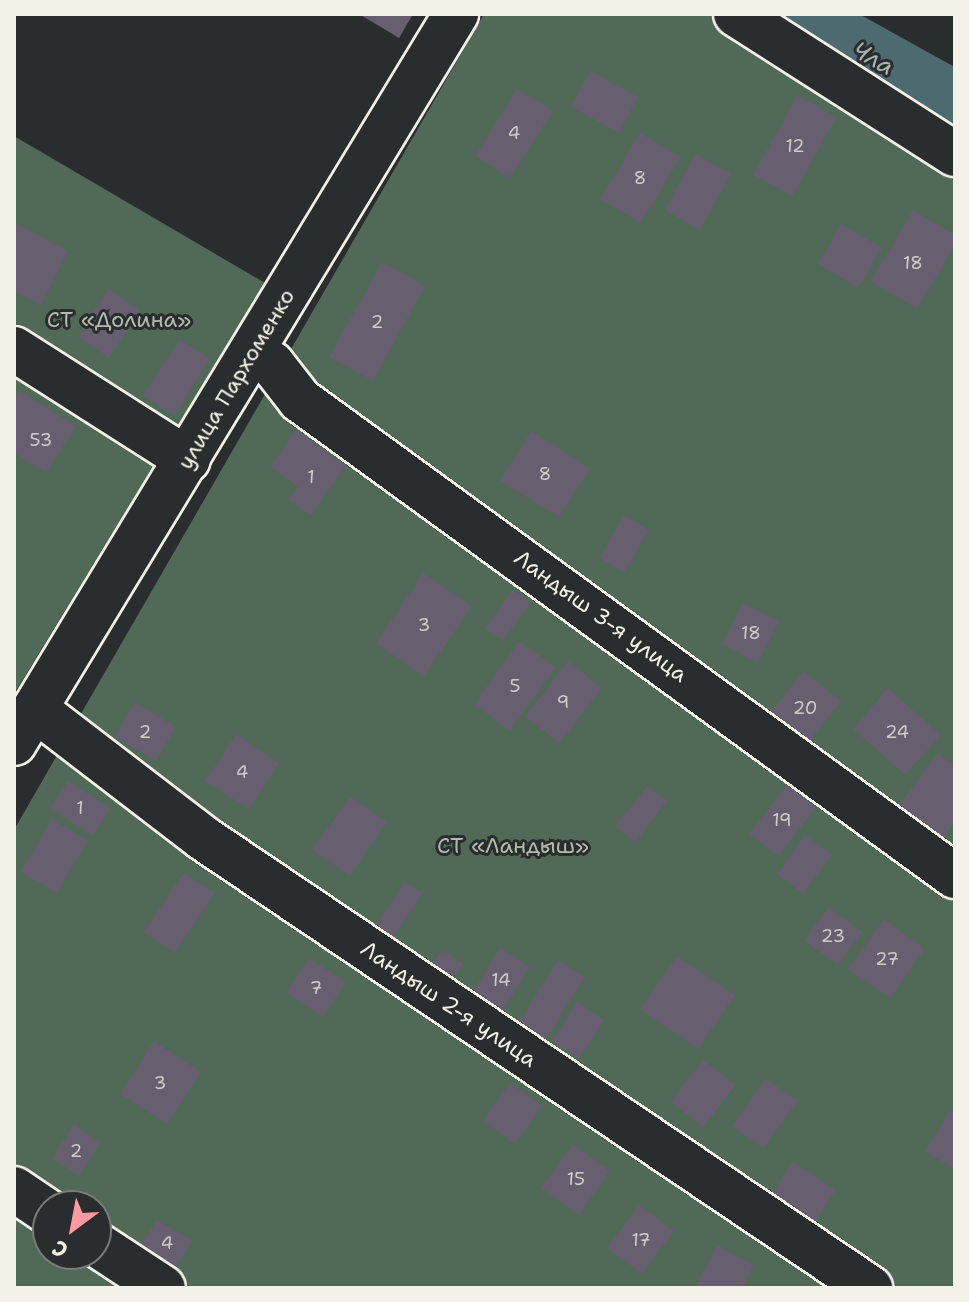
<!DOCTYPE html>
<html>
<head>
<meta charset="utf-8">
<style>
	body { margin:0 }
	#map { position:relative; width:969px; height:1302px; overflow:hidden; background:#2a2d2e; font-family:"Shantell Sans",sans-serif }
	div>[style] { position:absolute }
	.green>* { inset:0; background:#516a58 }
	.river>* { height:66px; margin:-33px; padding:0 33px; transform-origin:33px; border-radius:33px; background:#4d6a70 }
	.building>* { inset:0; background:#675e6f }
	.roads { filter:drop-shadow(2px 0 #f4f1e8) drop-shadow(-2px 0 #f4f1e8) drop-shadow(0 2px #f4f1e8) drop-shadow(0 -2px #f4f1e8) }
	.minor>* { height:44px; margin:-22px; padding:0 22px; transform-origin:22px; border-radius:22px; background:#2a2d2e }
	span { translate:-50% -50%; white-space:nowrap; text-align:center; line-height:1.15; -webkit-text-stroke:6px #2a2d2e; paint-order:stroke }
	.number-label { font-size:18px; color:#d1ccca }
	.number-label span { -webkit-text-stroke-width:0 }
	.park-label { font-size:22px; color:#b3bbae }
	.street-label { font-size:22px; color:#f4f1e8 }
	.water-label { font-size:24px; color:#a9b4b2; font-style:italic }
	.frame { position:absolute; inset:0; border:16px solid #f4f1e8; pointer-events:none }
	.north { position:absolute; left:32px; top:1190px; width:80px; height:80px; box-sizing:border-box; background:#2a2d2e; border:2px solid #7b7b78; border-radius:50%; rotate:212deg; font-size:22px; font-weight:700; line-height:32px; text-align:center; color:#f4f1e8 }
	.north::after { content:''; display:block; margin:auto; width:28px; height:36px; background:#ff9aa2; clip-path:polygon(50% 0,100% 100%,50% 72%,0 100%) }
</style>
</head>
<body>
<div id="map">
	<div class="green">
		<div style="clip-path:polygon(evenodd,484px 14px,741px 14px,955px 130px,955px 1288px,14px 1288px,14px 830px,484px 14px,48px 1206px,96px 1206px,96px 1254px,48px 1254px,48px 1206px)"></div>
		<div style="clip-path:polygon(14px 136px,265px 283px,14px 694px)"></div>
	</div>
	<div class="river">
		<div style="left:791px;top:14px;width:188px;rotate:29deg"></div>
	</div>
	<div class="building">
		<div style="clip-path:polygon(359px 14px,413px 14px,399px 38px)"></div>
		<div style="clip-path:polygon(590px 71px,638px 97px,619px 133px,571px 107px)"></div>
		<div style="clip-path:polygon(517px 89px,553px 111px,510px 178px,475px 156px)"></div>
		<div style="clip-path:polygon(797px 95px,837px 117px,792px 196px,753px 175px)"></div>
		<div style="clip-path:polygon(640px 133px,681px 157px,641px 223px,600px 199px)"></div>
		<div style="clip-path:polygon(695px 154px,731px 174px,700px 230px,665px 210px)"></div>
		<div style="clip-path:polygon(913px 210px,955px 235px,955px 245px,917px 309px,871px 281px)"></div>
		<div style="clip-path:polygon(14px 223px,68px 251px,41px 305px,14px 292px)"></div>
		<div style="clip-path:polygon(841px 224px,882px 248px,858px 288px,818px 264px)"></div>
		<div style="clip-path:polygon(382px 262px,425px 286px,373px 381px,329px 357px)"></div>
		<div style="clip-path:polygon(108px 289px,140px 310px,109px 358px,78px 337px)"></div>
		<div style="clip-path:polygon(179px 339px,210px 358px,175px 416px,143px 396px)"></div>
		<div style="clip-path:polygon(19px 390px,76px 426px,46px 473px,14px 453px,14px 398px)"></div>
		<div style="clip-path:polygon(296px 430px,346px 466px,311px 515px,289px 500px,298px 487px,270px 467px)"></div>
		<div style="clip-path:polygon(531px 431px,590px 468px,559px 517px,500px 481px)"></div>
		<div style="clip-path:polygon(624px 515px,649px 530px,624px 572px,599px 558px)"></div>
		<div style="clip-path:polygon(423px 573px,472px 606px,424px 676px,376px 643px)"></div>
		<div style="clip-path:polygon(513px 590px,531px 603px,503px 641px,485px 628px)"></div>
		<div style="clip-path:polygon(743px 603px,779px 621px,758px 663px,722px 644px)"></div>
		<div style="clip-path:polygon(519px 641px,556px 667px,510px 731px,474px 704px)"></div>
		<div style="clip-path:polygon(568px 661px,602px 688px,560px 743px,525px 717px)"></div>
		<div style="clip-path:polygon(803px 671px,841px 701px,807px 744px,769px 715px)"></div>
		<div style="clip-path:polygon(888px 688px,941px 735px,905px 775px,853px 729px)"></div>
		<div style="clip-path:polygon(135px 702px,176px 727px,156px 761px,114px 737px)"></div>
		<div style="clip-path:polygon(236px 734px,279px 763px,249px 809px,205px 781px)"></div>
		<div style="clip-path:polygon(938px 753px,955px 766px,955px 821px,941px 840px,898px 807px)"></div>
		<div style="clip-path:polygon(68px 781px,110px 808px,93px 836px,50px 808px)"></div>
		<div style="clip-path:polygon(787px 785px,816px 807px,778px 856px,749px 834px)"></div>
		<div style="clip-path:polygon(647px 786px,667px 801px,636px 842px,615px 827px)"></div>
		<div style="clip-path:polygon(350px 797px,387px 822px,350px 876px,312px 850px)"></div>
		<div style="clip-path:polygon(51px 819px,88px 840px,57px 893px,21px 872px)"></div>
		<div style="clip-path:polygon(805px 835px,832px 855px,803px 894px,777px 874px)"></div>
		<div style="clip-path:polygon(183px 873px,215px 893px,175px 953px,144px 932px)"></div>
		<div style="clip-path:polygon(405px 882px,423px 893px,393px 938px,376px 926px)"></div>
		<div style="clip-path:polygon(828px 907px,862px 932px,838px 965px,804px 941px)"></div>
		<div style="clip-path:polygon(884px 919px,925px 949px,890px 998px,848px 969px)"></div>
		<div style="clip-path:polygon(500px 948px,530px 967px,502px 1012px,472px 993px)"></div>
		<div style="clip-path:polygon(442px 950px,463px 964px,450px 981px,430px 966px)"></div>
		<div style="clip-path:polygon(677px 956px,735px 995px,698px 1049px,640px 1009px)"></div>
		<div style="clip-path:polygon(309px 958px,346px 982px,323px 1017px,286px 993px)"></div>
		<div style="clip-path:polygon(558px 960px,585px 977px,546px 1039px,519px 1022px)"></div>
		<div style="clip-path:polygon(577px 1002px,604px 1020px,579px 1059px,552px 1041px)"></div>
		<div style="clip-path:polygon(154px 1041px,201px 1072px,167px 1124px,120px 1094px)"></div>
		<div style="clip-path:polygon(703px 1060px,736px 1085px,703px 1127px,670px 1102px)"></div>
		<div style="clip-path:polygon(766px 1078px,798px 1101px,764px 1148px,732px 1126px)"></div>
		<div style="clip-path:polygon(510px 1083px,542px 1106px,515px 1144px,483px 1121px)"></div>
		<div style="clip-path:polygon(950px 1110px,955px 1113px,954px 1169px,925px 1151px)"></div>
		<div style="clip-path:polygon(74px 1124px,101px 1143px,79px 1176px,52px 1158px)"></div>
		<div style="clip-path:polygon(573px 1144px,610px 1171px,579px 1215px,541px 1188px)"></div>
		<div style="clip-path:polygon(792px 1162px,836px 1190px,814px 1223px,771px 1195px)"></div>
		<div style="clip-path:polygon(639px 1205px,674px 1231px,642px 1274px,607px 1248px)"></div>
		<div style="clip-path:polygon(156px 1220px,192px 1240px,176px 1267px,141px 1247px)"></div>
		<div style="clip-path:polygon(717px 1245px,754px 1265px,742px 1288px,694px 1288px)"></div>
	</div>
	<div class="roads">
		<div class="minor">
			<div style="left:736px;top:14px;width:260px;rotate:32.6deg"></div>
			<div style="left:14px;top:349px;width:206px;rotate:32.5deg"></div>
			<div style="left:252px;top:353px;width:23px;rotate:29deg"></div>
			<div style="left:272px;top:364px;width:46px;rotate:52.1deg"></div>
			<div style="left:300px;top:400px;width:810px;rotate:36.01deg"></div>
			<div style="left:35px;top:709px;width:212px;rotate:37.5deg"></div>
			<div style="left:203px;top:838px;width:805px;rotate:34.01deg"></div>
			<div style="left:14px;top:743px;width:853px;rotate:-58.77deg"></div>
			<div style="left:14px;top:1189px;width:41px;rotate:34.1deg"></div>
			<div style="left:96px;top:1244px;width:80px;rotate:33.3deg"></div>
		</div>
	</div>
	<div class="number-label">
		<span style="left:514px;top:133px">4</span>
		<span style="left:795px;top:146px">12</span>
		<span style="left:640px;top:178px">8</span>
		<span style="left:913px;top:263px">18</span>
		<span style="left:377px;top:322px">2</span>
		<span style="left:41px;top:440px">53</span>
		<span style="left:545px;top:474px">8</span>
		<span style="left:311px;top:477px">1</span>
		<span style="left:424px;top:625px">3</span>
		<span style="left:751px;top:633px">18</span>
		<span style="left:515px;top:686px">5</span>
		<span style="left:563px;top:702px">9</span>
		<span style="left:805px;top:708px">20</span>
		<span style="left:145px;top:732px">2</span>
		<span style="left:897px;top:732px">24</span>
		<span style="left:242px;top:772px">4</span>
		<span style="left:80px;top:808px">1</span>
		<span style="left:782px;top:820px">19</span>
		<span style="left:833px;top:936px">23</span>
		<span style="left:887px;top:959px">27</span>
		<span style="left:501px;top:980px">14</span>
		<span style="left:316px;top:988px">7</span>
		<span style="left:160px;top:1083px">3</span>
		<span style="left:76px;top:1151px">2</span>
		<span style="left:576px;top:1179px">15</span>
		<span style="left:641px;top:1240px">17</span>
		<span style="left:167px;top:1243px">4</span>
	</div>
	<div class="park-label">
		<span style="left:119px;top:320px">СТ «Долина»</span>
		<span style="left:513px;top:846px">СТ «Ландыш»</span>
	</div>
	<div class="street-label">
		<span style="left:236px;top:379px;rotate:-59deg">улица Пархоменко</span>
		<span style="left:601px;top:616px;rotate:36deg">Ландыш 3-я улица</span>
		<span style="left:449px;top:1004px;rotate:34deg">Ландыш 2-я улица</span>
	</div>
	<div class="water-label">
		<span style="left:873px;top:59px;rotate:29deg">Чла</span>
	</div>
	<div class="frame"></div>
	<div class="north">С</div>
</div>
</body>
</html>
